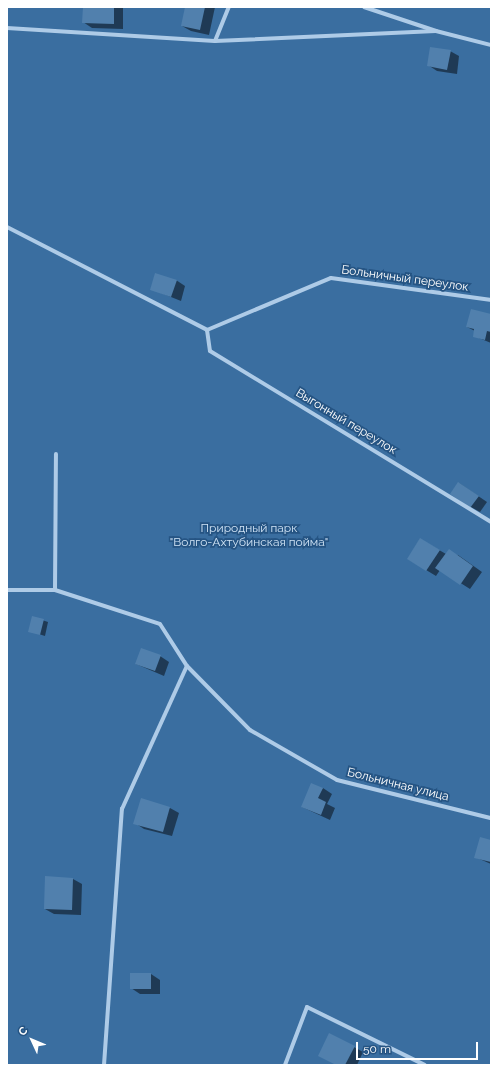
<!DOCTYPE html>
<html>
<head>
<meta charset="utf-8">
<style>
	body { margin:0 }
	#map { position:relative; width:498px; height:1072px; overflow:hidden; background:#255483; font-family:Raleway,sans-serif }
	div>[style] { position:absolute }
	.green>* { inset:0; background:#3a6ea0 }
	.shadow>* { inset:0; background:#0007 }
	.building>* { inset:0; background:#5180ad }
	.minor>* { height:4px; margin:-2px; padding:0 2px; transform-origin:2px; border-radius:2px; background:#aecbe7 }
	span { translate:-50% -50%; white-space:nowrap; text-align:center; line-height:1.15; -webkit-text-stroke:3.5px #255483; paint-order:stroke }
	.street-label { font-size:12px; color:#fff }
	.park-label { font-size:12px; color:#d1e4f6 }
	.frame { position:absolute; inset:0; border:8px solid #fff; pointer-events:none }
	.north { position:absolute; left:12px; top:1020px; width:40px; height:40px; -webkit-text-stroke:3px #255483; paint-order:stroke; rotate:314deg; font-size:11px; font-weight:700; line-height:16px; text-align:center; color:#fff }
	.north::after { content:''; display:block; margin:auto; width:14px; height:18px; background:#fff; clip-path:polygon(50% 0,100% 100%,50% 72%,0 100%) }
	.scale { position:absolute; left:356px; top:1042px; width:122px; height:18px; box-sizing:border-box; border:2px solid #fff; border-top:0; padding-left:5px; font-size:12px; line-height:14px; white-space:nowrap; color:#fff; -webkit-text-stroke:3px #255483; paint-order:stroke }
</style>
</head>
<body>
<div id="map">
	<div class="green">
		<div style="clip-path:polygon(7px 7px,491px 7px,491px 1065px,7px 1065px)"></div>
	</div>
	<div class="shadow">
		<div style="clip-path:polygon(84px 7px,123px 7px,123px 29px,92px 28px,83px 22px)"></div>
		<div style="clip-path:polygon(186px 7px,215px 7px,209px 35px,191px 31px,182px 26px)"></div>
		<div style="clip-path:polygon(450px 51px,459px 56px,457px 74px,437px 71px,428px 65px)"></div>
		<div style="clip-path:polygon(176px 280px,185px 286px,181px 301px,151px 289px)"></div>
		<div style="clip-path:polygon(491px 315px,491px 343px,474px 336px,475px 331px,467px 327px)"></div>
		<div style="clip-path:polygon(459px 483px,487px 502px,480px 512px,471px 507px)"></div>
		<div style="clip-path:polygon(420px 539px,446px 554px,458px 555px,482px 572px,470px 589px,440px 570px,436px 576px,408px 559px)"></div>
		<div style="clip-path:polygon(33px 617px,48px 622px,45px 636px,29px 631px)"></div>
		<div style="clip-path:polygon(160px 656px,169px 662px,164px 676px,136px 664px)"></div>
		<div style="clip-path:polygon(323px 788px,332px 794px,327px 804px,335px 808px,330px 820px,302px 807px)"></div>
		<div style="clip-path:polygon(170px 808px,179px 813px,172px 836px,144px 829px,135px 823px)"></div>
		<div style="clip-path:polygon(491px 841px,491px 864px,475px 857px)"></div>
		<div style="clip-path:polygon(73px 879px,82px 884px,81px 915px,54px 914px,45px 909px)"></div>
		<div style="clip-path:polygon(151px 974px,160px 980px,160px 994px,140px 994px,131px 988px)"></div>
		<div style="clip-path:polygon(354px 1047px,363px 1052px,357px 1065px,337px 1065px)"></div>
	</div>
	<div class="building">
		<div style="clip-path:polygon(83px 7px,114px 7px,114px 24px,82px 23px)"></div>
		<div style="clip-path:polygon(185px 7px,205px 7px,200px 30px,181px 26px)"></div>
		<div style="clip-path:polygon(430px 47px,451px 50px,447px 70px,427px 66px)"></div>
		<div style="clip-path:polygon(155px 273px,177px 280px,171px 297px,150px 290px)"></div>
		<div style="clip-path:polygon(471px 309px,491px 314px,491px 332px,487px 331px,485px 340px,473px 337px,474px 329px,466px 327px)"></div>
		<div style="clip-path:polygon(458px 482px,479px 496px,470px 508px,450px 494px)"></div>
		<div style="clip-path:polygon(420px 538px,440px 550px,426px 571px,407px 559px)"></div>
		<div style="clip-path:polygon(449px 549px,473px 566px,460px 585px,435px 568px)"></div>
		<div style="clip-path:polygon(32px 616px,44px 619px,40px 635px,28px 632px)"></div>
		<div style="clip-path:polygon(141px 648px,161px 655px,155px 671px,135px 664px)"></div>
		<div style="clip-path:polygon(311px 783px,323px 788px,318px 798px,326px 802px,321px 815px,301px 807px)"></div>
		<div style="clip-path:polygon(141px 798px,170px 807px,163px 832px,133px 824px)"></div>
		<div style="clip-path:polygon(480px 837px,491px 840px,491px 862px,474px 858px)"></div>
		<div style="clip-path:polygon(45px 876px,73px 878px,72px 910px,44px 909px)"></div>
		<div style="clip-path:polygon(130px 973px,151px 973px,151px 989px,130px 989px)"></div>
		<div style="clip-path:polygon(329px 1033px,355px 1046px,345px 1065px,336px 1065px,318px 1056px)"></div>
	</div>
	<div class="minor">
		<div style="left:364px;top:7px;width:76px;rotate:18.4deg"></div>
		<div style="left:436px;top:31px;width:57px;rotate:14.3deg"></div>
		<div style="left:7px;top:28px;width:208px;rotate:3.6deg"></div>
		<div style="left:215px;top:41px;width:221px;rotate:-2.6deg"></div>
		<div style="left:215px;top:41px;width:37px;rotate:-68deg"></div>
		<div style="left:7px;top:227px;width:225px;rotate:27.2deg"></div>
		<div style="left:207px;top:330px;width:21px;rotate:82deg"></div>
		<div style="left:210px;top:351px;width:329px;rotate:31.3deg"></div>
		<div style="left:207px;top:330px;width:134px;rotate:-22.8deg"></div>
		<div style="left:331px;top:278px;width:162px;rotate:7.8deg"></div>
		<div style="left:7px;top:590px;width:48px"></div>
		<div style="left:55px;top:590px;width:110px;rotate:17.9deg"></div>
		<div style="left:160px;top:624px;width:50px;rotate:57.3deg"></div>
		<div style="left:187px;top:666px;width:90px;rotate:45.5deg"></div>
		<div style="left:250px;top:730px;width:100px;rotate:29.9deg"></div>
		<div style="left:337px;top:780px;width:159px;rotate:13.9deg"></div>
		<div style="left:55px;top:590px;width:136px;rotate:-89.6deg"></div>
		<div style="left:104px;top:1065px;width:257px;rotate:-86deg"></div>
		<div style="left:122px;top:809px;width:157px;rotate:-65.6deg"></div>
		<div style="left:285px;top:1065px;width:62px;rotate:-69.2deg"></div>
		<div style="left:307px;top:1007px;width:131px;rotate:26.2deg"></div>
	</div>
	<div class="street-label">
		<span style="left:405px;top:279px;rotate:8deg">Больничный переулок</span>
		<span style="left:346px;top:422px;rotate:31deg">Выгонный переулок</span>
		<span style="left:398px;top:785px;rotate:14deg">Больничная улица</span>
	</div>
	<div class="park-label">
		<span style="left:249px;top:536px">Природный парк<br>"Волго-Ахтубинская пойма"</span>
	</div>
	<div class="frame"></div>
	<div class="north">С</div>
	<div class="scale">50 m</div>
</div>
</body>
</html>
